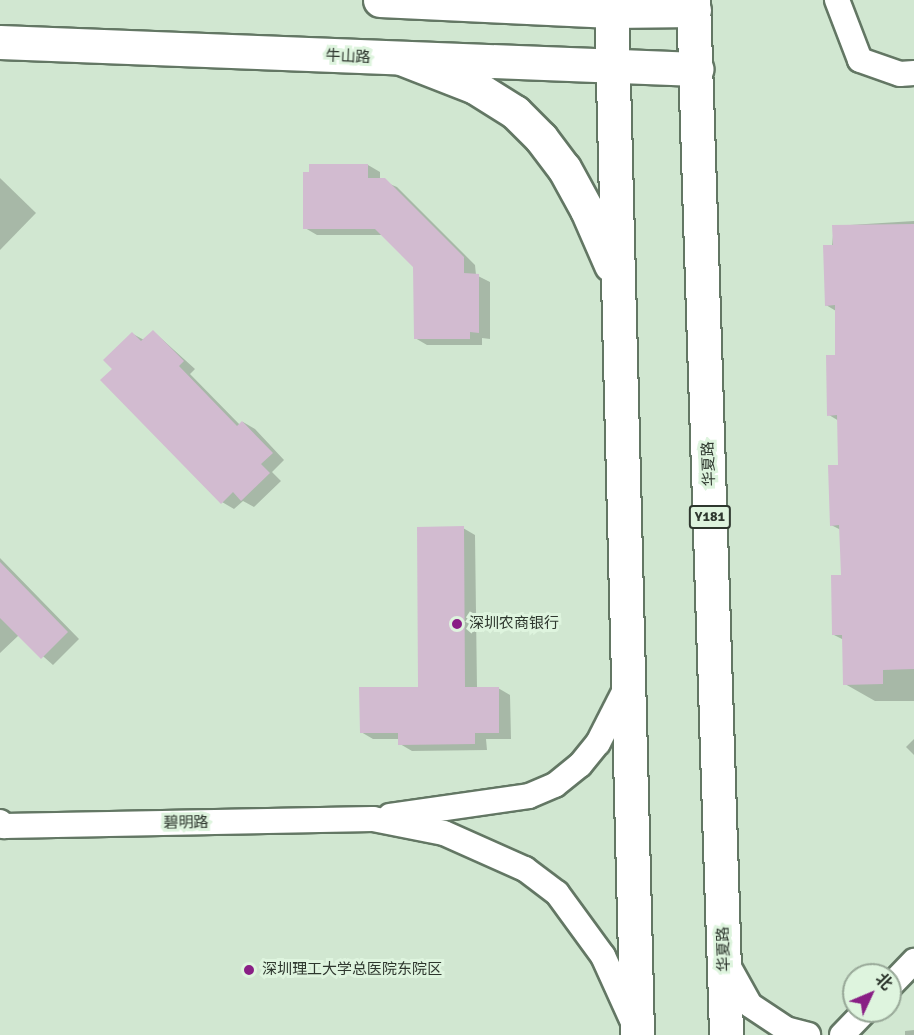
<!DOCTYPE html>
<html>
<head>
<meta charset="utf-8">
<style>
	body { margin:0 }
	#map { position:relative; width:914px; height:1035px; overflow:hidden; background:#d1e7d1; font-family:Signika,"Noto Sans SC",sans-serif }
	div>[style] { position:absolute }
	.shadow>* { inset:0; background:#0003 }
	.building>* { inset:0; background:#d2bbd0 }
	.roads { filter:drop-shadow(2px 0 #637764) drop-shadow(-2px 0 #637764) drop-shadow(0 2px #637764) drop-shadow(0 -2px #637764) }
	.street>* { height:24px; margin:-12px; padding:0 12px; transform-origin:12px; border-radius:12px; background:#fff }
	.secondary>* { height:33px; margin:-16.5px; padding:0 16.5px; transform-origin:16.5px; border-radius:16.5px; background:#fff }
	.primary>* { height:33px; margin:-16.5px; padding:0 16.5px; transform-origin:16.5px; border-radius:16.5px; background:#fff }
	.dots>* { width:16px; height:16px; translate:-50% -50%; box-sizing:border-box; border:3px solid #def4de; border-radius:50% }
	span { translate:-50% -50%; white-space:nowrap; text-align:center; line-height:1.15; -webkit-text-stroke:6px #def4de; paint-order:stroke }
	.shield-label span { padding:2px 4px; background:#def4de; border:2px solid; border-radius:4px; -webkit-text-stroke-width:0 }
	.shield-label { font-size:14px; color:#2e372e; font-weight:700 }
	.street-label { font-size:15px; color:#2e372e }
	.poi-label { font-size:15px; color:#2e372e }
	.left { translate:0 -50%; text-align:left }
	.north { position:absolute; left:842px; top:963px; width:60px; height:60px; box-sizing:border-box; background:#def4de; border:2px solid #98a898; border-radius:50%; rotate:46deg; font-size:16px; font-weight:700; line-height:24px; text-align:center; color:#2e372e }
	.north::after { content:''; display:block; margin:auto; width:21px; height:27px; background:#891f85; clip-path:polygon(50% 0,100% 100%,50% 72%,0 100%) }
</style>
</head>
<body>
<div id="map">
	<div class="shadow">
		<div style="clip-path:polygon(368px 165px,380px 172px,380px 180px,397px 187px,475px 265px,476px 275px,490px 282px,490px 339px,482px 338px,482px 345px,427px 345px,415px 338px,415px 266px,383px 235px,317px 235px,305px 228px)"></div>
		<div style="clip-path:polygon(0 178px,36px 213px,0 250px)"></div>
		<div style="clip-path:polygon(914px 221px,914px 701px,875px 701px,845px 684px,844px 640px,834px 635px,842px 577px,841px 530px,831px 525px,839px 467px,839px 421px,829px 415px,837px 357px,836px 311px,826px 305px,834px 226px)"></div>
		<div style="clip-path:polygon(153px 331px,195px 369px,190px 374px,240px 425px,243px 422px,255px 429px,284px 460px,272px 472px,281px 481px,254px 507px,243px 501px,234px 509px,222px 502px,114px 369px,133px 334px,144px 340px)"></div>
		<div style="clip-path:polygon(463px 528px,475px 535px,477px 688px,498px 688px,510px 695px,511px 739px,486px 739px,487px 750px,412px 751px,400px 744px,400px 739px,373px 739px,361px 732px,420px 688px)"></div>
		<div style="clip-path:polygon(0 558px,79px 639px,53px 665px,19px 635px,0 653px)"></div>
		<div style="clip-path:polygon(914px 739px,914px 755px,906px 747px)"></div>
		<div style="clip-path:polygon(914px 1030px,914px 1035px,905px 1035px,905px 1031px)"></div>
	</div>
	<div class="building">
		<div style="clip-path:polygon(309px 164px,368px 164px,368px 178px,385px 178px,464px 257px,464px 273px,479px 274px,479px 333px,470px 332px,470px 339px,414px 339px,413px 267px,375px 229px,303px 229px,303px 172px,309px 172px)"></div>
		<div style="clip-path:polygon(914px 224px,914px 669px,883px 670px,883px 684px,843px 685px,842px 635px,832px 635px,831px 575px,841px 575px,839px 525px,830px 526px,828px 465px,838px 465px,837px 415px,827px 416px,826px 355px,835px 355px,835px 305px,825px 306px,823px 245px,833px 245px,832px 225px)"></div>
		<div style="clip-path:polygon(153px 330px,184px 361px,179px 366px,237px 426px,242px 421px,273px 453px,261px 464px,270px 473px,241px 501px,233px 492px,221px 504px,100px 380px,112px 369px,103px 360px,132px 332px,141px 341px)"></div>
		<div style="clip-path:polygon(464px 526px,465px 687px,499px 687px,499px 733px,475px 733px,475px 744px,398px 745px,398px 733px,360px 733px,359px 687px,418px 687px,417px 527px)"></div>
		<div style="clip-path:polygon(0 562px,68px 632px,41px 659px,0 618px)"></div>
	</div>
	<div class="roads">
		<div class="street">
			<div style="left:837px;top:0;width:64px;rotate:69deg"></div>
			<div style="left:860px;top:60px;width:42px;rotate:19.3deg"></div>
			<div style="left:900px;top:74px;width:14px;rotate:-4deg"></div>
			<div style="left:390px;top:816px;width:140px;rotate:-8.2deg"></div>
			<div style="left:529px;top:796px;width:28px;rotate:-23deg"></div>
			<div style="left:555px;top:785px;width:32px;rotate:-39deg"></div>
			<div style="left:580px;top:765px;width:28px;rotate:-51deg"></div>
			<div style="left:598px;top:743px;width:59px;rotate:-63deg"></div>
			<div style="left:0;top:822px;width:6px;rotate:45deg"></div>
			<div style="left:4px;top:826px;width:369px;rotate:-1.1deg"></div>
			<div style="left:373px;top:819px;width:72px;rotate:11.2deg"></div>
			<div style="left:444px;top:833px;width:89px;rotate:24deg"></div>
			<div style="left:525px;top:869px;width:40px;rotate:37deg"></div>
			<div style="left:557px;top:893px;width:78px;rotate:53.9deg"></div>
			<div style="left:603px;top:956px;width:72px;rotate:65.6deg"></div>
			<div style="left:725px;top:960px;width:51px;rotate:60.9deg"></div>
			<div style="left:750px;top:1005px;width:43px;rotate:33.7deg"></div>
			<div style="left:786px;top:1029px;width:23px;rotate:15deg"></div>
			<div style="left:890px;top:986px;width:35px;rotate:-46deg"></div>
			<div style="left:842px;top:1035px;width:33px;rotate:-46deg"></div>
		</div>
		<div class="secondary">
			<div style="left:380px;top:0;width:232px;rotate:2.7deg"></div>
			<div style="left:612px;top:11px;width:82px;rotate:-0.7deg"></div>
			<div style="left:0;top:42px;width:697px;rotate:2.22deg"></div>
		</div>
		<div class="primary">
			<div style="left:386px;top:0;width:2px"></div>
			<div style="left:611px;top:0;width:1035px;rotate:88.56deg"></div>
			<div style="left:693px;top:0;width:1036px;rotate:88.17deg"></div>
			<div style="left:403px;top:59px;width:77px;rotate:21.3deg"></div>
			<div style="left:475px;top:87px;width:47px;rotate:32deg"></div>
			<div style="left:515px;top:112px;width:37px;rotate:45deg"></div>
			<div style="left:541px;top:138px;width:38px;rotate:53deg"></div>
			<div style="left:564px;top:168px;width:48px;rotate:61.3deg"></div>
			<div style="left:587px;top:210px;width:60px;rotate:66.4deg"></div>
		</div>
	</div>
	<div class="dots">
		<div style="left:457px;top:624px;background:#891f85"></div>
		<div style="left:249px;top:970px;background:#891f85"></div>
	</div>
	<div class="shield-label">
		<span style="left:710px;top:517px">Y181</span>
	</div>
	<div class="street-label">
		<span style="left:348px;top:57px;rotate:2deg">牛山路</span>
		<span style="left:709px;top:464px;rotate:-92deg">华夏路</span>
		<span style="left:186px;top:823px;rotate:-1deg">碧明路</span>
		<span style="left:724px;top:949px;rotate:-92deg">华夏路</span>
	</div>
	<div class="poi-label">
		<span class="left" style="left:469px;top:624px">深圳农商银行</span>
		<span class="left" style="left:262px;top:970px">深圳理工大学总医院东院区</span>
	</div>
	<div class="north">北</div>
</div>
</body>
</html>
